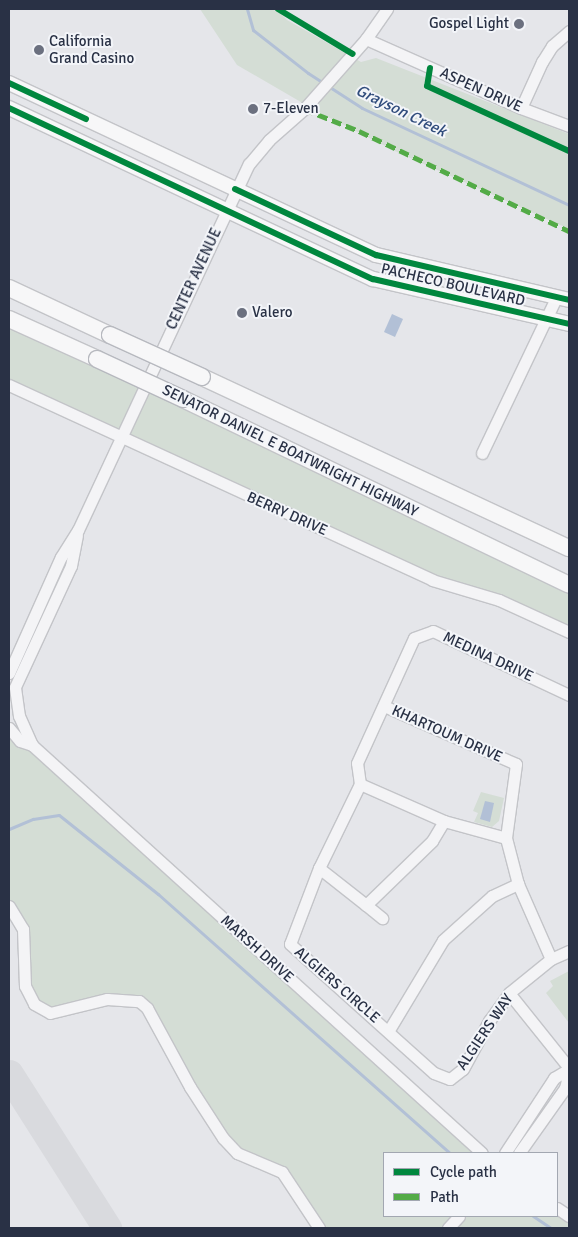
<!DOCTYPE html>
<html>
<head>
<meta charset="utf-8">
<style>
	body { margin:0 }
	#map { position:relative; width:578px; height:1237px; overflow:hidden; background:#e5e6ea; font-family:Signika,sans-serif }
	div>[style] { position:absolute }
	.green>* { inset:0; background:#d4ddd5 }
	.water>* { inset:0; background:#b2c0d6 }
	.stream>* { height:3px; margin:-1.5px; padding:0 1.5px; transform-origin:1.5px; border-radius:1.5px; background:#b2c0d6 }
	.taxiway>* { height:29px; margin:-14.5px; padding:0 14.5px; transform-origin:14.5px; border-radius:14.5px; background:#d9dade }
	.roads { filter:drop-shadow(1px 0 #c3c4c8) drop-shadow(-1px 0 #c3c4c8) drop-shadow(0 1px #c3c4c8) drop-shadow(0 -1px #c3c4c8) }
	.minor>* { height:11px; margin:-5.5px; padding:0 5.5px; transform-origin:5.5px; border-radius:5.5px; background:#f4f4f6 }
	.major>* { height:14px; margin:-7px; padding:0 7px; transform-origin:7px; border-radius:7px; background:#f7f7f8 }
	.highway>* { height:16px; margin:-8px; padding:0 8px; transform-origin:8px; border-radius:8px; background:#f7f7f8 }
	.bridges { filter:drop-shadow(1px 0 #b7b9bf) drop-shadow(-1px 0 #b7b9bf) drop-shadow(0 1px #b7b9bf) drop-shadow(0 -1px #b7b9bf) }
	.highway-bridge>* { height:16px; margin:-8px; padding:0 8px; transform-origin:8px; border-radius:8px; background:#f7f7f8 }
	.quiet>* { height:5px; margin-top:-2.5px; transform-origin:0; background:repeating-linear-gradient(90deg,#53ab47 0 10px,transparent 0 15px) }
	.cycleway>* { height:6px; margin:-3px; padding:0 3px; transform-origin:3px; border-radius:3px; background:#00873e }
	.dots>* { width:14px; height:14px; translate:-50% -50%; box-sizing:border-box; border:2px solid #f3f5f9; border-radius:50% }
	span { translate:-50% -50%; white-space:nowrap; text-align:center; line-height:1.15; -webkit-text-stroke:4px #f3f5f9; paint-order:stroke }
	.poi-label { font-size:15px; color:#293145 }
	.right { translate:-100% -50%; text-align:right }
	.left { translate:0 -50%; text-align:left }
	.street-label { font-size:15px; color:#293145 }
	.water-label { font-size:16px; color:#304c7c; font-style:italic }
	.frame { position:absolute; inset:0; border:10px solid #293145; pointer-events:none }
	.legend { position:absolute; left:383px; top:1152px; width:175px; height:65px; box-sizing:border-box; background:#f3f5f9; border:1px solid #a2a7b1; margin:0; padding:6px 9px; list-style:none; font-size:15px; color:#293145 }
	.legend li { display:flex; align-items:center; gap:10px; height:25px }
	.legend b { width:25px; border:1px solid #a2a7b1 }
</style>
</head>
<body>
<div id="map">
	<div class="green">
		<div style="clip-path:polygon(200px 9px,276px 9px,287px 20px,361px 62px,376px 58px,569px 134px,569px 229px,399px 153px,318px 112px,237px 65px)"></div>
		<div style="clip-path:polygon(9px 319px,569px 585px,569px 632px,432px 580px,9px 385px)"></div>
		<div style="clip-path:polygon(9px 728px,20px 741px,32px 745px,482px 1153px,384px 1153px,384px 1216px,557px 1216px,557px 1209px,569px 1216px,569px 1228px,319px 1228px,282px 1172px,237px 1153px,223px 1138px,190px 1087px,147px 1008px,139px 1001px,118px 997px,50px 1013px,39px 1009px,25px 986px,23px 929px,9px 906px)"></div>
		<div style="clip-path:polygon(481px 792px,504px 798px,499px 821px,492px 827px,474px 822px,478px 813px,473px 811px)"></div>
		<div style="clip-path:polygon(569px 971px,569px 1023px,546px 993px,553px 986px,550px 981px)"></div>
	</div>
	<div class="water">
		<div style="clip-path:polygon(392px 314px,403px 319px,395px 337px,384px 332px)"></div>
		<div style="clip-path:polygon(485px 801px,494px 803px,490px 822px,480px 819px)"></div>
	</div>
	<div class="stream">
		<div style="left:247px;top:9px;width:22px;rotate:74deg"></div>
		<div style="left:253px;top:30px;width:70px;rotate:38deg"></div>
		<div style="left:308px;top:73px;width:64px;rotate:32.9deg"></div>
		<div style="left:362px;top:108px;width:229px;rotate:25.1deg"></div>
		<div style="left:9px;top:829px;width:26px;rotate:-23deg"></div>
		<div style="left:33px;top:819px;width:26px;rotate:-9deg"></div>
		<div style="left:59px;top:815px;width:127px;rotate:38.6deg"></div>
		<div style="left:158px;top:894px;width:390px;rotate:41.6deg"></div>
		<div style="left:533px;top:1216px;width:22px;rotate:34deg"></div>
	</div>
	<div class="taxiway">
		<div style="left:9px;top:1074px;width:183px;rotate:57.5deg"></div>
	</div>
	<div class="roads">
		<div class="minor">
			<div style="left:366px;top:39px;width:170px;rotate:24deg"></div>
			<div style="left:521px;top:108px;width:51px;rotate:20.6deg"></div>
			<div style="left:521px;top:108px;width:51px;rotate:-65.5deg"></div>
			<div style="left:542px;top:62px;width:19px;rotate:-58deg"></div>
			<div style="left:552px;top:46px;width:23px;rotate:-41deg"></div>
			<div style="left:9px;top:385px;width:466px;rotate:24.7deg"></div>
			<div style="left:432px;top:580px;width:70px;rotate:16.6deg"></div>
			<div style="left:499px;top:600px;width:77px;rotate:24.6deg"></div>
			<div style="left:482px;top:453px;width:172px;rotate:-64.5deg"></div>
			<div style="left:9px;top:673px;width:127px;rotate:-65.9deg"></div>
			<div style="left:61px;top:557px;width:32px;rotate:-58deg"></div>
			<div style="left:78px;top:530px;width:404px;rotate:-65deg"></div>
			<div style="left:249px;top:164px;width:31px;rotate:-50deg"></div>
			<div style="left:269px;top:140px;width:47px;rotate:-41.5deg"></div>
			<div style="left:304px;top:109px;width:94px;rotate:-48.5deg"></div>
			<div style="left:366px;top:39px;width:37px;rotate:-55deg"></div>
			<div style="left:384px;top:706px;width:144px;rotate:23.7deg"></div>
			<div style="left:516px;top:764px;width:75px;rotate:97.7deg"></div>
			<div style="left:506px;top:838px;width:48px;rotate:75.4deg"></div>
			<div style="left:518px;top:884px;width:82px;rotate:66.3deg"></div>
			<div style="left:9px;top:728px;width:17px;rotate:50deg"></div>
			<div style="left:20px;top:741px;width:13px;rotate:18deg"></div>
			<div style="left:32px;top:745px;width:607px;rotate:42.2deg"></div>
			<div style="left:32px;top:745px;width:32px;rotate:-114deg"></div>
			<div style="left:19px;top:716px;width:29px;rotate:-98deg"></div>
			<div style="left:15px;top:687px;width:133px;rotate:-65.2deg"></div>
			<div style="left:71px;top:566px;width:31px;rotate:-79deg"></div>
			<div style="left:360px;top:784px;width:93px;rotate:116deg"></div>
			<div style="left:319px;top:868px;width:81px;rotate:110.9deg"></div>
			<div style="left:290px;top:944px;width:193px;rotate:41.9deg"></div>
			<div style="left:434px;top:1073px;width:17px;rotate:21deg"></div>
			<div style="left:450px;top:1079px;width:16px;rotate:-38deg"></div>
			<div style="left:463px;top:1069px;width:55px;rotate:-61.6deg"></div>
			<div style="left:489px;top:1021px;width:34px;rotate:-54deg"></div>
			<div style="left:509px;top:993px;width:54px;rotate:-39deg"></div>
			<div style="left:551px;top:959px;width:20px;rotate:-24deg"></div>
			<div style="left:360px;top:784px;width:21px;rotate:-98deg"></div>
			<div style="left:357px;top:763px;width:137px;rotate:-65.5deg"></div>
			<div style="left:414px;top:638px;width:20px;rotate:-20deg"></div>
			<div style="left:433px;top:631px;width:150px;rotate:25.2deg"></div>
			<div style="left:360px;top:784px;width:92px;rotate:23.8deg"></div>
			<div style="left:444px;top:821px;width:64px;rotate:15.3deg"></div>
			<div style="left:319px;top:868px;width:60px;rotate:38.2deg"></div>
			<div style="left:366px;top:905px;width:92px;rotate:-44.1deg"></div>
			<div style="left:432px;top:841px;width:23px;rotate:-59deg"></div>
			<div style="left:366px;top:905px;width:21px;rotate:39deg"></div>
			<div style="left:9px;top:906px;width:27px;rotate:59deg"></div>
			<div style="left:23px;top:929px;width:57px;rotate:88deg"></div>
			<div style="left:25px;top:986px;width:20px;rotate:63deg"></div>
			<div style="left:34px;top:1004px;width:18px;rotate:29deg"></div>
			<div style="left:50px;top:1013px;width:59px;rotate:-13.8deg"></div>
			<div style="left:107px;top:999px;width:32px;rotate:4deg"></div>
			<div style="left:139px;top:1001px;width:11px;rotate:41deg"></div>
			<div style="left:147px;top:1008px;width:90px;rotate:61.4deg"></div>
			<div style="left:190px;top:1087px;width:61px;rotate:57.1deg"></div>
			<div style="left:223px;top:1138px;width:21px;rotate:47deg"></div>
			<div style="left:237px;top:1153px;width:49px;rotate:22.9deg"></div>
			<div style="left:282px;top:1172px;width:67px;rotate:56.5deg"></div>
			<div style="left:509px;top:993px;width:96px;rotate:51.3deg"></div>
			<div style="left:389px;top:1030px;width:105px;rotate:-59deg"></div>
			<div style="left:443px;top:940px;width:66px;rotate:-41.9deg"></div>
			<div style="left:492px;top:896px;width:29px;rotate:-25deg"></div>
			<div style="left:505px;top:1153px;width:90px;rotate:-56.8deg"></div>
			<div style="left:554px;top:1078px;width:17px;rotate:-31deg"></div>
			<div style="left:519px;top:1153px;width:80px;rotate:-54.7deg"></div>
			<div style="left:565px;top:1088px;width:16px;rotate:-76deg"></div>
			<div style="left:557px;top:1208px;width:14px;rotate:34deg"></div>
			<div style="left:448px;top:1228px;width:16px;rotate:-47deg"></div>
		</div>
		<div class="major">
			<div style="left:9px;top:83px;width:405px;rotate:25.1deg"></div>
			<div style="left:376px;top:255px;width:198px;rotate:13.1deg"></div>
			<div style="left:9px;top:108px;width:402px;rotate:25.2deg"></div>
			<div style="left:373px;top:279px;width:201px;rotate:12.9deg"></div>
		</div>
		<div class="highway">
			<div style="left:9px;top:288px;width:111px;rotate:25deg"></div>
			<div style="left:9px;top:319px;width:97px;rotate:24.4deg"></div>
			<div style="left:202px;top:377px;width:405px;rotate:25deg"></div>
			<div style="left:183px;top:399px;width:428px;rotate:25.7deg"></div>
		</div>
	</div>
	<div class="bridges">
		<div class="highway-bridge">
			<div style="left:110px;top:335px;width:101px;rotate:24.5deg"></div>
			<div style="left:97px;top:359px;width:95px;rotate:24.9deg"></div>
		</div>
	</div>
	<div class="quiet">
		<div style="left:304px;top:109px;width:59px;rotate:21.8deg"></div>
		<div style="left:359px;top:131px;width:233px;rotate:25.5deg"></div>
	</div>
	<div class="cycleway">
		<div style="left:278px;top:9px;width:87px;rotate:31deg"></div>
		<div style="left:430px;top:68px;width:18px;rotate:99deg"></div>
		<div style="left:427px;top:86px;width:156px;rotate:24.6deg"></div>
		<div style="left:9px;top:83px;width:85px;rotate:25.1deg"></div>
		<div style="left:9px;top:108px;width:402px;rotate:25.2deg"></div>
		<div style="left:373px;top:279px;width:201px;rotate:12.9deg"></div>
		<div style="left:235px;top:189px;width:156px;rotate:25.1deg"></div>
		<div style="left:376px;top:255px;width:198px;rotate:13.1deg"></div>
	</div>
	<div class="dots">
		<div style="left:519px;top:24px;background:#6b707f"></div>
		<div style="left:39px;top:50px;background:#6b707f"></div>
		<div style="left:253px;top:109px;background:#6b707f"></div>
		<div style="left:242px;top:313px;background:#6b707f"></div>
	</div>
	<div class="poi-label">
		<span class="right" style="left:509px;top:24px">Gospel Light</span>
		<span class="left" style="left:49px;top:50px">California<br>Grand Casino</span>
		<span class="left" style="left:263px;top:109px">7-Eleven</span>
		<span class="left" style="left:252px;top:313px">Valero</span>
	</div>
	<div class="street-label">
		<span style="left:481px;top:90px;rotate:24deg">ASPEN DRIVE</span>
		<span style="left:194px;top:279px;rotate:-65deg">CENTER AVENUE</span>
		<span style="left:453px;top:285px;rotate:13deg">PACHECO BOULEVARD</span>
		<span style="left:290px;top:451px;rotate:26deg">SENATOR DANIEL E BOATWRIGHT HIGHWAY</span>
		<span style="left:287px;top:514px;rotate:24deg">BERRY DRIVE</span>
		<span style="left:488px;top:657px;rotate:25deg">MEDINA DRIVE</span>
		<span style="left:447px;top:734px;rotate:24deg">KHARTOUM DRIVE</span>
		<span style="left:257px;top:949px;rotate:42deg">MARSH DRIVE</span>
		<span style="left:337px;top:985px;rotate:41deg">ALGIERS CIRCLE</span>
		<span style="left:485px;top:1032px;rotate:-56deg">ALGIERS WAY</span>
	</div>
	<div class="water-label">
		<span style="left:401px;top:111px;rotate:26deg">Grayson Creek</span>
	</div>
	<div class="frame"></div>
	<ul class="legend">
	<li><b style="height:6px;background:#00873e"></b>Cycle path</li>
	<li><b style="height:6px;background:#53ab47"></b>Path</li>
	</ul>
</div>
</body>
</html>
